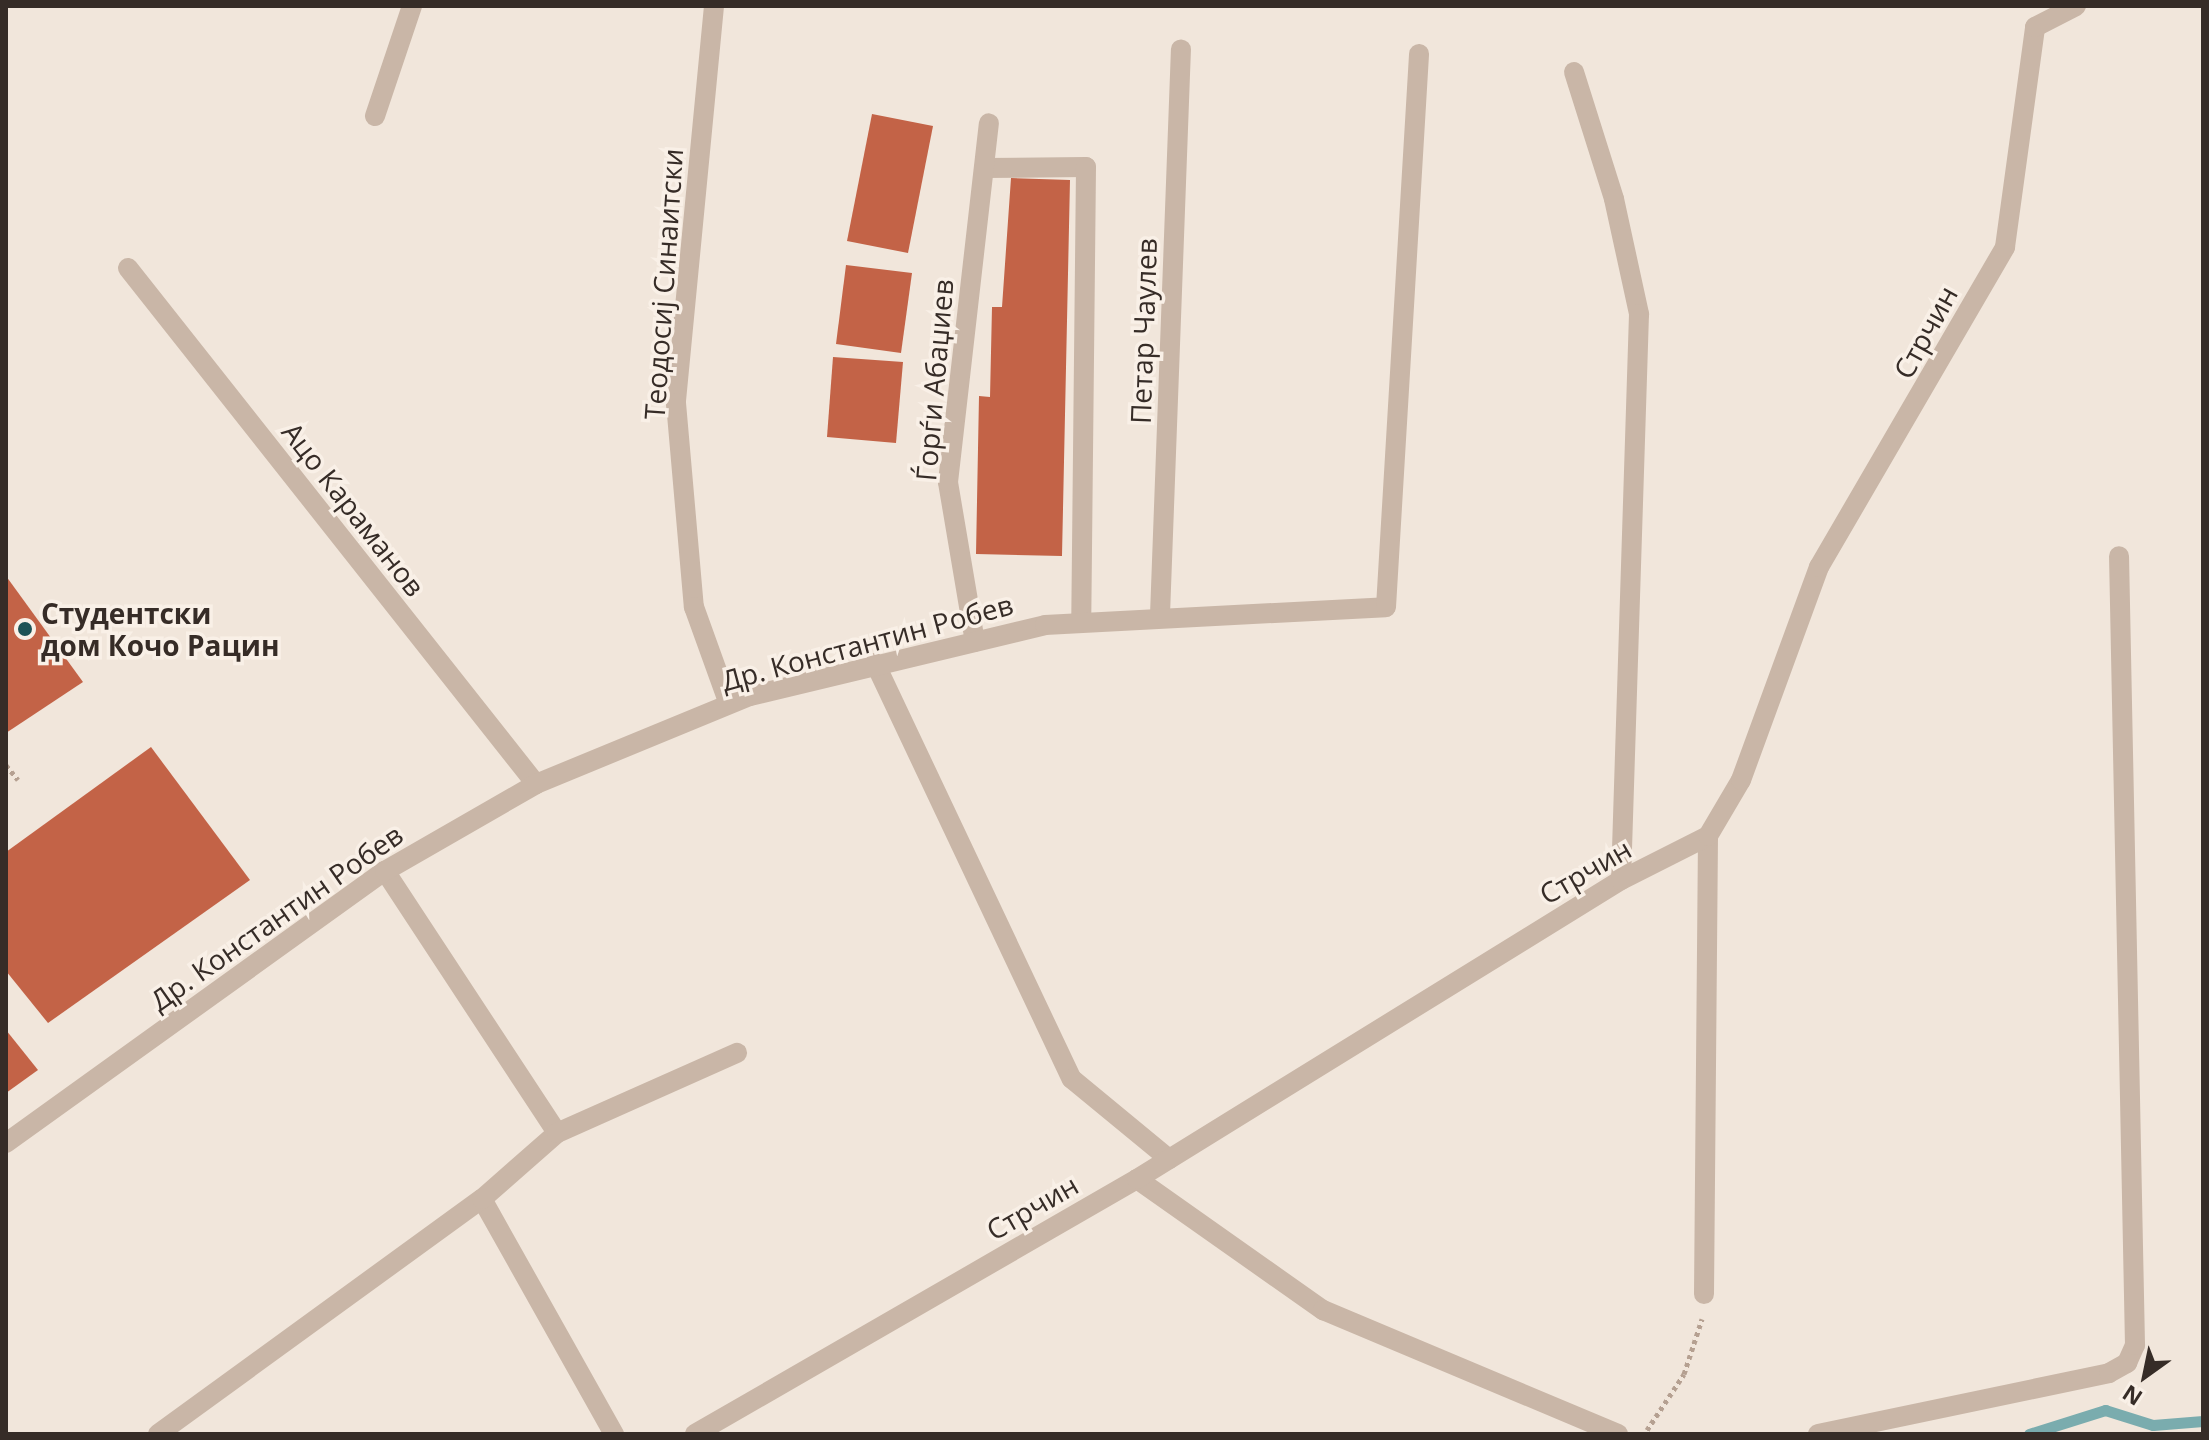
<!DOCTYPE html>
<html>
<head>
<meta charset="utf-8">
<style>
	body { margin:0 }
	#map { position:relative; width:2209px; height:1440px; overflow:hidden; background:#f1e6db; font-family:"Open Sans",sans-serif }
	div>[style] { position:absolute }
	.stream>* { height:11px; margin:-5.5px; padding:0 5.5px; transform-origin:5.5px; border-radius:5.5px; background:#7aacae }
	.building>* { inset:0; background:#c36347 }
	.path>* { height:5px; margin-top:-2.5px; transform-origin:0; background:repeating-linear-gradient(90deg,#b5a091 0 4px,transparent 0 8px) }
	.minor>* { height:20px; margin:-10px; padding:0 10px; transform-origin:10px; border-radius:10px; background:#c9b6a7 }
	.dots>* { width:22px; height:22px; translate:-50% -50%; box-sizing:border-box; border:4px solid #f9f0e7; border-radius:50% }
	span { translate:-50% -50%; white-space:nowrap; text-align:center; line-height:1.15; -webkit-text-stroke:7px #f9f0e7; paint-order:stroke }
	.street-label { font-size:28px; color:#362c27 }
	.poi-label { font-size:28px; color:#362c27; font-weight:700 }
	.left { translate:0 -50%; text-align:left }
	.frame { position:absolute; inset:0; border:8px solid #362c27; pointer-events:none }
	.north { position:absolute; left:2105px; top:1336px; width:80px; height:80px; -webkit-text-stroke:6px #f9f0e7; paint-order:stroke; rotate:213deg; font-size:22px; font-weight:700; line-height:32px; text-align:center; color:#362c27 }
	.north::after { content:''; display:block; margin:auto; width:28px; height:36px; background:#362c27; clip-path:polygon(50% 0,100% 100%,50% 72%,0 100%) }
</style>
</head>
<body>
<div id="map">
	<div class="stream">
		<div style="left:2029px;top:1434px;width:80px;rotate:-17.5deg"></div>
		<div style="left:2105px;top:1410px;width:50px;rotate:17.4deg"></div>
		<div style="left:2153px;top:1425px;width:50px;rotate:-4.6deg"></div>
	</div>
	<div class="building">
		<div style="clip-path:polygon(872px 114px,933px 126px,908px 253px,847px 241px)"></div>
		<div style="clip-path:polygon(1011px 178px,1070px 180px,1062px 556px,976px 554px,979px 396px,990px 397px,992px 307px,1002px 307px)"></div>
		<div style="clip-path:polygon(846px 265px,912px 273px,901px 353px,836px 344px)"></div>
		<div style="clip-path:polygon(833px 357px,903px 362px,896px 443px,827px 437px)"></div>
		<div style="clip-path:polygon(6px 576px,83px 682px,6px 733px)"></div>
		<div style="clip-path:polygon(151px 747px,250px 880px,48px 1023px,6px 971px,6px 852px)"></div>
		<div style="clip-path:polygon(6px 1030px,38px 1070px,6px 1093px)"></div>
	</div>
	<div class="path">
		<div style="left:6px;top:765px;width:19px;rotate:51deg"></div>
		<div style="left:1647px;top:1430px;width:67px;rotate:-56.5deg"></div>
		<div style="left:1684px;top:1374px;width:58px;rotate:-71.9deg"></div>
	</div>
	<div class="minor">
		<div style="left:714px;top:6px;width:399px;rotate:95.5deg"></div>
		<div style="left:676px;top:403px;width:205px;rotate:85deg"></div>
		<div style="left:694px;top:607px;width:103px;rotate:70.2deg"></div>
		<div style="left:1574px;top:72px;width:133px;rotate:72.5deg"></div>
		<div style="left:1614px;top:199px;width:118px;rotate:77.7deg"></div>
		<div style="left:1639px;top:314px;width:566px;rotate:91.82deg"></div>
		<div style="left:375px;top:116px;width:116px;rotate:-71.4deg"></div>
		<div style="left:984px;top:168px;width:102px;rotate:-0.6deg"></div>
		<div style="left:1086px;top:167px;width:455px;rotate:90.6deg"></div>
		<div style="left:128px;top:268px;width:658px;rotate:51.67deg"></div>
		<div style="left:1160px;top:615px;width:566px;rotate:-87.88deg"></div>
		<div style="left:975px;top:642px;width:162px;rotate:-99.6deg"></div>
		<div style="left:948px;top:482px;width:361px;rotate:-83.5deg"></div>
		<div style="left:875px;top:663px;width:460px;rotate:64.7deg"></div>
		<div style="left:1072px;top:1079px;width:126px;rotate:39.5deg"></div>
		<div style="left:385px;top:871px;width:313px;rotate:56.7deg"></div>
		<div style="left:6px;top:1143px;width:467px;rotate:-35.7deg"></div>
		<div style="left:385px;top:871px;width:174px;rotate:-29.9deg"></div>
		<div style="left:536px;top:784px;width:231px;rotate:-22.4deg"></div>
		<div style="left:750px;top:696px;width:303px;rotate:-13.5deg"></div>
		<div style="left:1045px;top:625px;width:341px;rotate:-3deg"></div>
		<div style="left:1386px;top:607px;width:554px;rotate:-86.58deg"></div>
		<div style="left:1137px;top:1179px;width:228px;rotate:35.2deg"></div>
		<div style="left:1323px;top:1310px;width:320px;rotate:22.8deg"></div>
		<div style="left:482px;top:1199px;width:270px;rotate:60.7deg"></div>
		<div style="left:1704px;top:1294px;width:458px;rotate:-89.5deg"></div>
		<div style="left:158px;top:1434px;width:400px;rotate:-36deg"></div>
		<div style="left:482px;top:1199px;width:100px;rotate:-41.3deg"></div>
		<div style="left:557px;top:1133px;width:197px;rotate:-24deg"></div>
		<div style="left:695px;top:1434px;width:510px;rotate:-29.98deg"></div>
		<div style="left:1137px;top:1179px;width:569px;rotate:-31.71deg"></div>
		<div style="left:1621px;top:880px;width:97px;rotate:-26.8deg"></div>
		<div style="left:1708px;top:836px;width:65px;rotate:-59.5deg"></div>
		<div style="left:1741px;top:780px;width:227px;rotate:-69.9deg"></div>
		<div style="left:1819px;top:567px;width:370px;rotate:-59.8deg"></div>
		<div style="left:2005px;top:247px;width:222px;rotate:-82.2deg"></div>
		<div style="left:2035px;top:27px;width:46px;rotate:-27.1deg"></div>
		<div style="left:1818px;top:1434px;width:297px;rotate:-11.8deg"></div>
		<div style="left:2109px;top:1373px;width:21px;rotate:-29deg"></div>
		<div style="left:2127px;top:1363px;width:20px;rotate:-66deg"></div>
		<div style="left:2135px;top:1345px;width:789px;rotate:-91.16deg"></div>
	</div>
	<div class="dots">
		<div style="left:25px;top:629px;background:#1e5356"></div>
	</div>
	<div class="street-label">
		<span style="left:663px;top:284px;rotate:-86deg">Теодосиј Синаитски</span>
		<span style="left:1143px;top:331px;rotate:-88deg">Петар Чаулев</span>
		<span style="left:1925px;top:332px;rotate:-61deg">Стрчин</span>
		<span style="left:934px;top:380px;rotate:-85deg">Ѓорѓи Абаџиев</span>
		<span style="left:354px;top:509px;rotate:52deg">Ацо Караманов</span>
		<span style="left:867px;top:642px;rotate:-15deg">Др. Константин Робев</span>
		<span style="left:1585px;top:871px;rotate:-30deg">Стрчин</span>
		<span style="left:276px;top:917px;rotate:-35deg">Др. Константин Робев</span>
		<span style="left:1032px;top:1207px;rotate:-30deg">Стрчин</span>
	</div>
	<div class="poi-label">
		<span class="left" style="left:41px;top:629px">Студентски<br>дом Кочо Рацин</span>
	</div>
	<div class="frame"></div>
	<div class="north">N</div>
</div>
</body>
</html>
